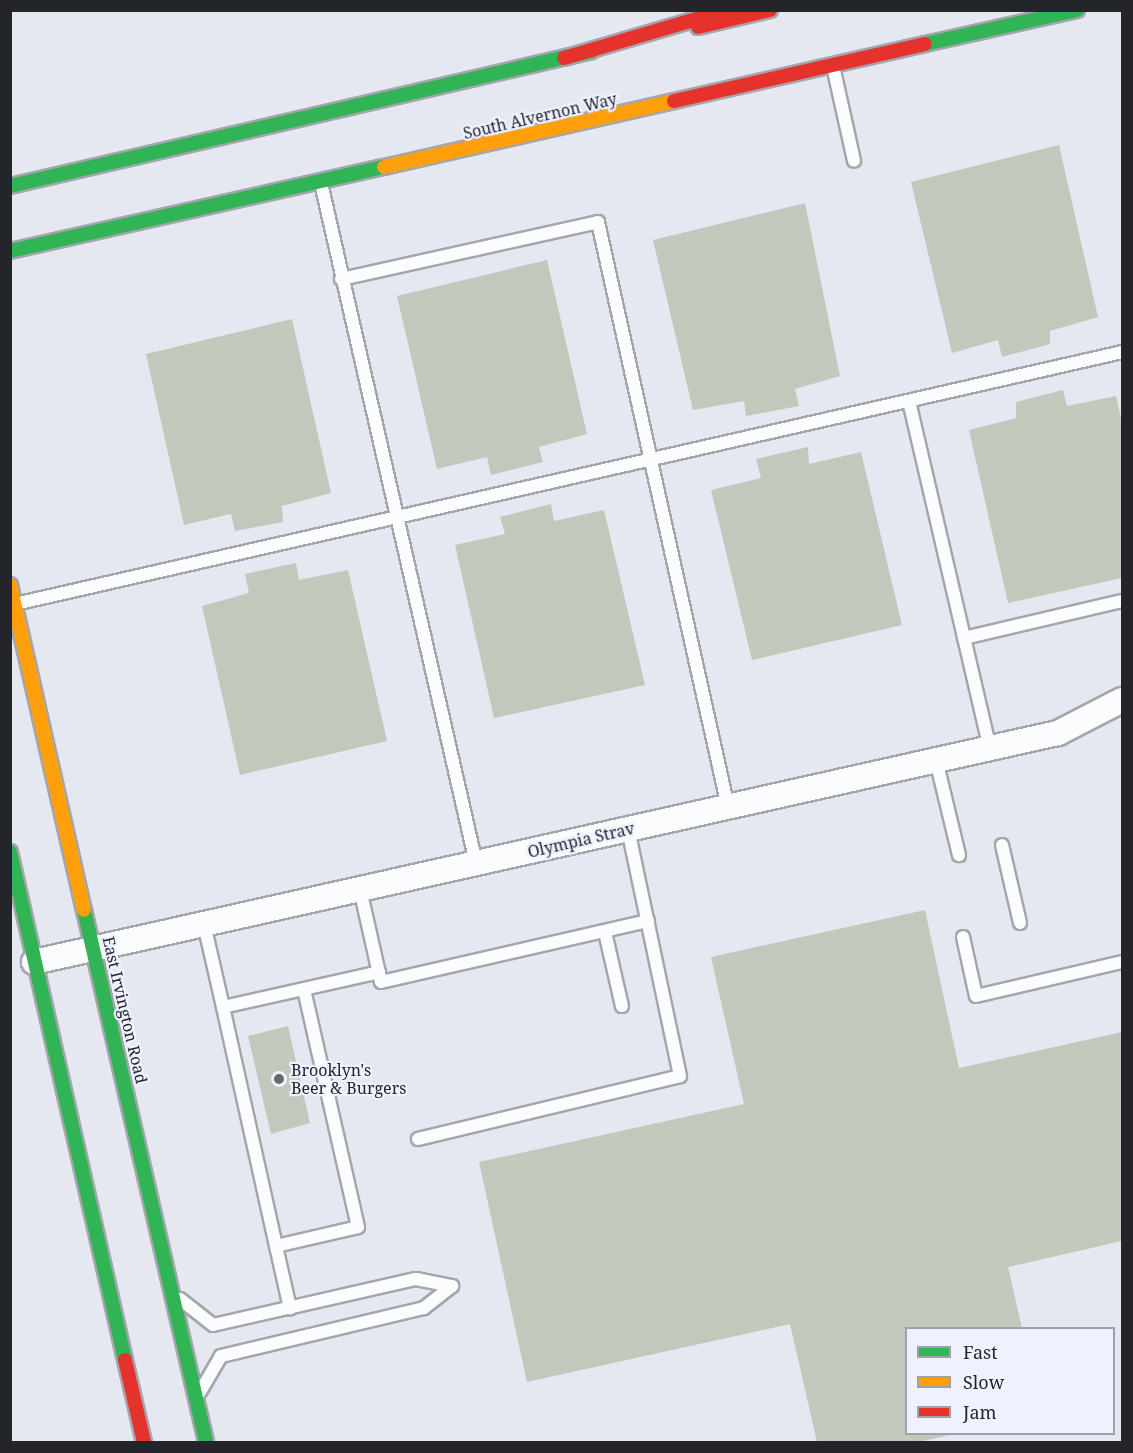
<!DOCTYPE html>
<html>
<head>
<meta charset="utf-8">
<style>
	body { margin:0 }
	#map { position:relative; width:1133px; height:1453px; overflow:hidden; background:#e5e8f0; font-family:"Noto Serif",serif }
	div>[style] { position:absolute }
	.building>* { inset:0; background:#c2c8bc }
	.roads { filter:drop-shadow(2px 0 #a4a6ac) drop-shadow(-2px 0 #a4a6ac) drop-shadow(0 2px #a4a6ac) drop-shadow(0 -2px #a4a6ac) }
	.lane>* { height:12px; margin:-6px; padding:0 6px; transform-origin:6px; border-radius:6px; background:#fbfcfd }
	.street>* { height:24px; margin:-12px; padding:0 12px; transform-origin:12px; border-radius:12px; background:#fbfcfd }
	.fast>* { height:14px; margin:-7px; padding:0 7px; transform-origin:7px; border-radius:7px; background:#30b455 }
	.slow>* { height:14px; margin:-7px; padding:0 7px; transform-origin:7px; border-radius:7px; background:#ff9f0a }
	.jam>* { height:14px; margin:-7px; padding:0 7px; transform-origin:7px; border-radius:7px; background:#e5322d }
	.dots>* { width:16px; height:16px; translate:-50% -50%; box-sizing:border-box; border:3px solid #eff2fe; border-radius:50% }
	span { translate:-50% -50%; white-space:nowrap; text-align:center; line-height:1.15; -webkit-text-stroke:4.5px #eff2fe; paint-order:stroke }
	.street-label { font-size:16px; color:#24252b }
	.poi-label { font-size:16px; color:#24252b }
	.left { translate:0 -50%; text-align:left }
	.frame { position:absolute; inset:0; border:12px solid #24252b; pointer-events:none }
	.legend { position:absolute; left:905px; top:1327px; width:210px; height:108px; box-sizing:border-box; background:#eff2fe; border:2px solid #9ea0aa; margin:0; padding:8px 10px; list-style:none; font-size:18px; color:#24252b }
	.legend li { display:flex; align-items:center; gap:12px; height:30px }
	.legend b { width:30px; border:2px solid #9ea0aa }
</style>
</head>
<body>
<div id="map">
	<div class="building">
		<div style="clip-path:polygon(1059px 145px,1098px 317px,1050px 331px,1050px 344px,1002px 357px,998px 340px,952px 353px,911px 182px)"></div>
		<div style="clip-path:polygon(805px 203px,840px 376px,795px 389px,799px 406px,746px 416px,744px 401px,693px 410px,653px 240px)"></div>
		<div style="clip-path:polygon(547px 260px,587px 434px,539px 447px,543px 462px,491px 475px,487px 457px,437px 469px,397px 296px)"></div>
		<div style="clip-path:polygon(292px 319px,331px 493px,282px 506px,283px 522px,235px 531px,231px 514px,184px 525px,146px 354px)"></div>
		<div style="clip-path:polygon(1063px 390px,1067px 406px,1116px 396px,1122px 423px,1122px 578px,1008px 603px,969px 430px,1016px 418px,1016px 402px)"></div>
		<div style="clip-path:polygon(808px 447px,809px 464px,861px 452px,902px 625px,752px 660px,711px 490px,761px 478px,756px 459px)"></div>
		<div style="clip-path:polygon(551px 504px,554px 521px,604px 510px,645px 685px,494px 718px,455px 545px,505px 534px,500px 517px)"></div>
		<div style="clip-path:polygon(296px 563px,299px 580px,348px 570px,387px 741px,240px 775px,202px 606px,249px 593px,245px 574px)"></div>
		<div style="clip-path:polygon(925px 910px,959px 1068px,1122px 1032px,1122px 1241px,1008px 1267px,1022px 1328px,906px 1328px,906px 1434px,955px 1434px,918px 1442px,817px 1442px,790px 1324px,527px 1382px,479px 1162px,744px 1104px,711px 957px)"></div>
		<div style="clip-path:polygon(288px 1026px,310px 1123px,271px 1134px,248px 1036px)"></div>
	</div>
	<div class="roads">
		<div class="lane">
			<div style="left:833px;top:66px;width:97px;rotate:77.5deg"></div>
			<div style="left:321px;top:183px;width:697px;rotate:77.16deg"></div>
			<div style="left:341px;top:279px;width:263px;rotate:-12.5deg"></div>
			<div style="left:598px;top:222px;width:599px;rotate:77.47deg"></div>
			<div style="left:909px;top:401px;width:356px;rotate:76.9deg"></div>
			<div style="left:15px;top:604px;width:1135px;rotate:-12.82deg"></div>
			<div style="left:964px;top:638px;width:162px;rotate:-13.2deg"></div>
			<div style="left:936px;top:760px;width:98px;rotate:76.4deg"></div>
			<div style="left:1002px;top:845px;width:80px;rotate:77deg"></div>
			<div style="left:360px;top:889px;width:95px;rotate:77.3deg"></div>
			<div style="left:381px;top:982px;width:274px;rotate:-12.9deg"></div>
			<div style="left:204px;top:924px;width:85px;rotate:77.1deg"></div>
			<div style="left:223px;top:1007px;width:160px;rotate:-12.6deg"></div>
			<div style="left:605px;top:932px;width:76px;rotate:77.1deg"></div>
			<div style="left:963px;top:937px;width:60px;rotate:77.6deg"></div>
			<div style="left:976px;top:996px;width:150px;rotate:-13.1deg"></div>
			<div style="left:223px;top:1007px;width:245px;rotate:77.5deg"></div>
			<div style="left:276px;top:1246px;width:84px;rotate:-13deg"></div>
			<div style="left:358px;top:1227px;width:244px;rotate:-102.8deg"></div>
			<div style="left:418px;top:1139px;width:269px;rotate:-13.5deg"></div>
			<div style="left:680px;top:1076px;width:252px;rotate:-101.9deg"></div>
			<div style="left:276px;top:1246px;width:64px;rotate:77.3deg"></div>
			<div style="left:180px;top:1299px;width:42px;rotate:38.2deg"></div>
			<div style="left:213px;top:1325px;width:208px;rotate:-12.8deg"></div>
			<div style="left:416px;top:1279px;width:37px;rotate:11deg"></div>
			<div style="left:452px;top:1286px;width:36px;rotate:142deg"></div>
			<div style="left:424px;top:1308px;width:209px;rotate:166.7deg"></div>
			<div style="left:221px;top:1356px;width:42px;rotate:120.3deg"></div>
		</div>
		<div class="street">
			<div style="left:34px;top:962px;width:1049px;rotate:-12.61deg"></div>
			<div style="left:1058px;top:733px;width:72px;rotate:-27.3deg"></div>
		</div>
		<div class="fast">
			<div style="left:925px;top:44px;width:156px;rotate:-12.6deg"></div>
			<div style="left:10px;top:186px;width:597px;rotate:-13.06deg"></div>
			<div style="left:10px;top:251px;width:383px;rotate:-12.7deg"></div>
			<div style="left:10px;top:852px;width:521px;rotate:77.24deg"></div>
			<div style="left:84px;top:910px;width:546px;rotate:77.08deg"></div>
		</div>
		<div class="slow">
			<div style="left:384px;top:167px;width:297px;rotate:-12.8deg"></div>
			<div style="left:10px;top:585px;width:333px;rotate:77.2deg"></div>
		</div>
		<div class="jam">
			<div style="left:698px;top:27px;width:74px;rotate:-13.3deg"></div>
			<div style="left:564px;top:58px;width:170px;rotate:-16.4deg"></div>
			<div style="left:674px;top:101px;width:257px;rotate:-12.8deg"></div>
			<div style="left:125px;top:1360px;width:84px;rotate:77deg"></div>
		</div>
	</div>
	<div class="dots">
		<div style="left:279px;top:1079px;background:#686970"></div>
	</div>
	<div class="street-label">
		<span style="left:540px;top:116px;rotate:-13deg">South Alvernon Way</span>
		<span style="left:581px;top:840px;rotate:-13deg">Olympia Strav</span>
		<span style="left:125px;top:1010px;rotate:77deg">East Irvington Road</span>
	</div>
	<div class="poi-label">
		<span class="left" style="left:291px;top:1079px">Brooklyn's<br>Beer &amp; Burgers</span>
	</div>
	<div class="frame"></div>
	<ul class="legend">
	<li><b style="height:8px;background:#30b455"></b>Fast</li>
	<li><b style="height:8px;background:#ff9f0a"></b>Slow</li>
	<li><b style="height:8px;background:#e5322d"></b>Jam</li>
	</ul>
</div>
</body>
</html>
